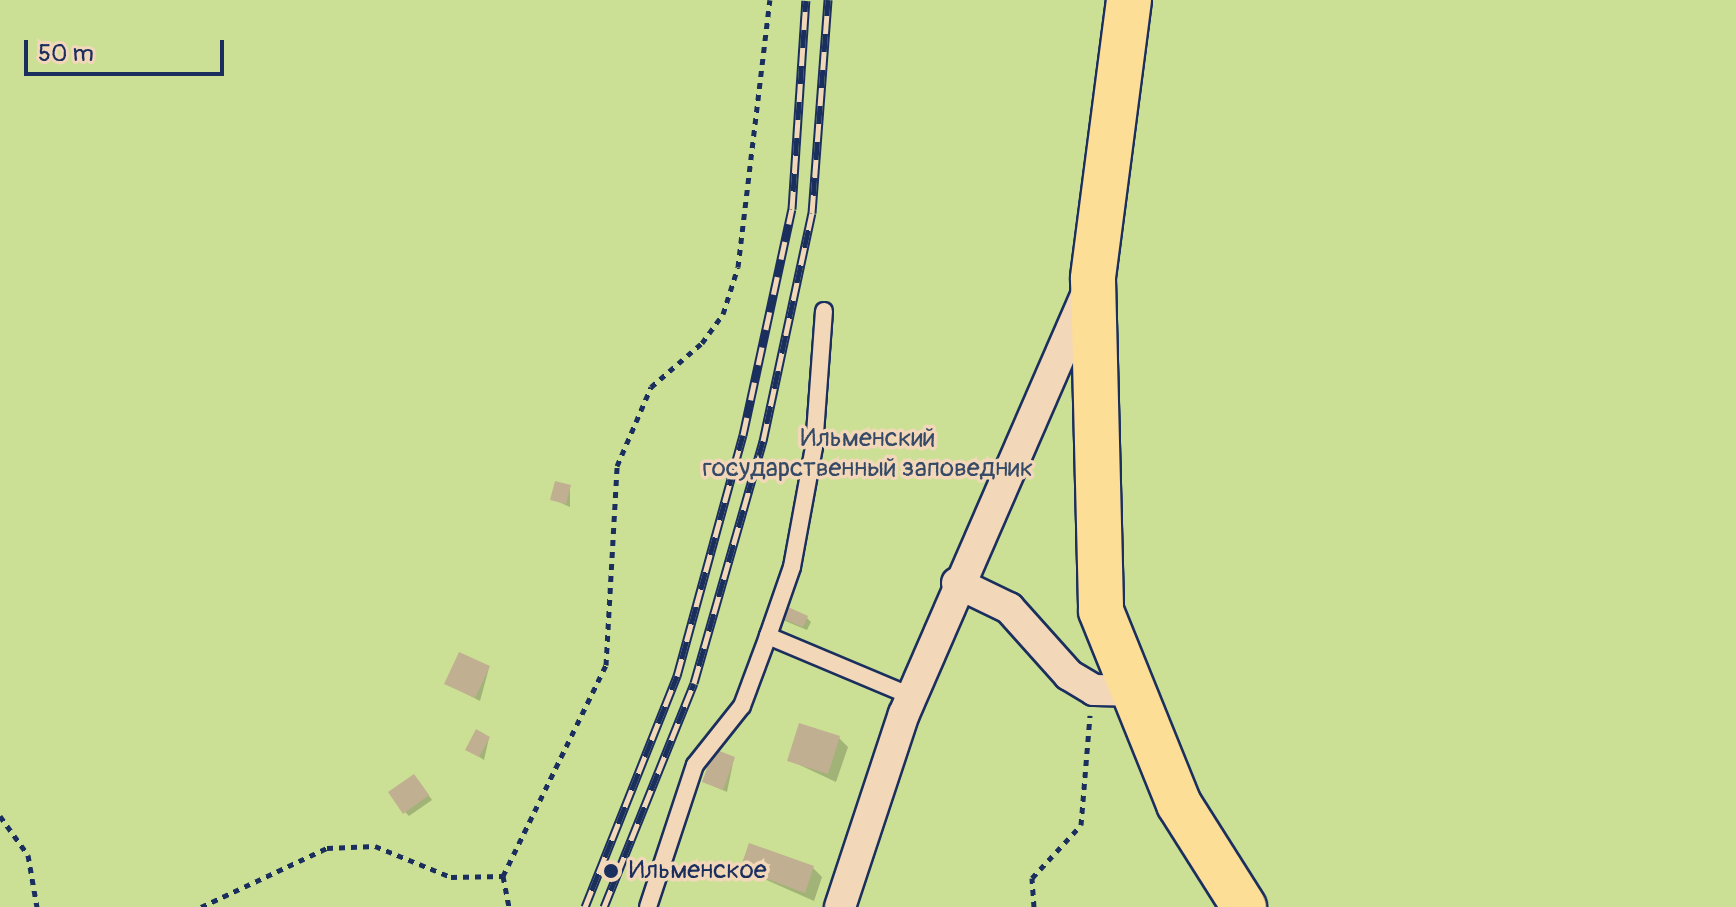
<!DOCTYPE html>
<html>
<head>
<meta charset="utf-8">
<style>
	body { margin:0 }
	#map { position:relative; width:1736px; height:907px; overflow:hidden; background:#f0d5b4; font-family:Pangolin,sans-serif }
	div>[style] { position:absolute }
	.green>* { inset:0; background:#cbe095 }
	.shadow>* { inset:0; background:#0003 }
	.building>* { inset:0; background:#c1af92 }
	.path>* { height:5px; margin-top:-2.5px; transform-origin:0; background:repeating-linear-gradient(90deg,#1b2f5e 0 6px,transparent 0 12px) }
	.roads { filter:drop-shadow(2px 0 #1b2f5e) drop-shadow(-2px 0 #1b2f5e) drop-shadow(0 2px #1b2f5e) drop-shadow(0 -2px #1b2f5e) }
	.lane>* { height:16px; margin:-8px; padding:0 8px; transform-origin:8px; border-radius:8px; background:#f2d7b9 }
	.street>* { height:30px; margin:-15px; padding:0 15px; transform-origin:15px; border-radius:15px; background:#f2d7b9 }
	.primary>* { height:44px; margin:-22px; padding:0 22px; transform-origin:22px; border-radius:22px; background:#fdde96 }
	.rail>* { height:9px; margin-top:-4.5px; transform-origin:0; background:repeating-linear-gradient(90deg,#f2d7b9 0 18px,#1b2f5e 0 36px); box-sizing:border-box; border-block:2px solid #1b2f5e }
	.dots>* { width:22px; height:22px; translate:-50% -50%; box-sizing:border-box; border:4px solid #f2d7b9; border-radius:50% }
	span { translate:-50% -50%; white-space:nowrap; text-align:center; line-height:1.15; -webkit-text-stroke:7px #f2d7b9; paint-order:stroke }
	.park-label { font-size:26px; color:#354a66 }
	.poi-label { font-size:26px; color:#1b2f5e }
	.left { translate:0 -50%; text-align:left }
	.scale { position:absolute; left:24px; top:40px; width:200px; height:36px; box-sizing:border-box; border:4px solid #1b2f5e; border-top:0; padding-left:10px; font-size:24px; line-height:28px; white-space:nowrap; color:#1b2f5e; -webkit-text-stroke:6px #f2d7b9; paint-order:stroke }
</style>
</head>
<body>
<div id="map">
	<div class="green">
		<div style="clip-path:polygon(0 0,1736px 0,1736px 907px,0 907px)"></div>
	</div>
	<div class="shadow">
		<div style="clip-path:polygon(570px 487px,570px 507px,552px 499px)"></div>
		<div style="clip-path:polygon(778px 618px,807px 618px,811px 622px,807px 630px)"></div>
		<div style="clip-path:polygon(489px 668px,480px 701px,447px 684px)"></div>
		<div style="clip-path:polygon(489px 738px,484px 760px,467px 749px)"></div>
		<div style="clip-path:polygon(839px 738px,848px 747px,836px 782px,789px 760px)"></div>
		<div style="clip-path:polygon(734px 758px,727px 792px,704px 782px)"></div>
		<div style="clip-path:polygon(418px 780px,432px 800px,409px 816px,405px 812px)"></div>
		<div style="clip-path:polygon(813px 868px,822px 877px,814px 901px,742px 869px)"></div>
	</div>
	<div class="building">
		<div style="clip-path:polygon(555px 481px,571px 485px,566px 504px,550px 500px)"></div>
		<div style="clip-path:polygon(777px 602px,808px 616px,803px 627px,772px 614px)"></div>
		<div style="clip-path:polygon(459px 652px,490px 666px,475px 698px,444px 684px)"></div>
		<div style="clip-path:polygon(799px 723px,840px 736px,828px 774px,787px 761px)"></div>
		<div style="clip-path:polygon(476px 729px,490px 737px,479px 757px,465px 750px)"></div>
		<div style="clip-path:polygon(714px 749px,735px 757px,723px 790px,702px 782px)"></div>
		<div style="clip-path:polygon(414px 774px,429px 795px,403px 814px,388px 792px)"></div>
		<div style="clip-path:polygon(749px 843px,814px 866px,805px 893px,740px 869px)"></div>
	</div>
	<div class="path">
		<div style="left:0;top:816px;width:48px;rotate:54.3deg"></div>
		<div style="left:28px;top:855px;width:53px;rotate:80.2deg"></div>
		<div style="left:503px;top:876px;width:32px;rotate:79deg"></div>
		<div style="left:201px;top:907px;width:139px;rotate:-25.1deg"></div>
		<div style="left:327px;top:848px;width:48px;rotate:-2.4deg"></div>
		<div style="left:375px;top:846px;width:82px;rotate:22.2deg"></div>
		<div style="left:451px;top:877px;width:52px;rotate:-1.1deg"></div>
		<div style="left:503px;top:876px;width:235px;rotate:-64deg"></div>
		<div style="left:606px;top:665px;width:199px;rotate:-86.8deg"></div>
		<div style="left:617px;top:466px;width:86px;rotate:-66.7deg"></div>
		<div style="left:651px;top:387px;width:67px;rotate:-40.8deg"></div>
		<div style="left:702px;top:343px;width:36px;rotate:-54deg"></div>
		<div style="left:723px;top:314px;width:49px;rotate:-72.3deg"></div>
		<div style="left:738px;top:267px;width:269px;rotate:-83.2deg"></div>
		<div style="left:1034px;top:907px;width:29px;rotate:-94deg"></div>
		<div style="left:1032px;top:878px;width:72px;rotate:-47.2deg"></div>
		<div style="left:1081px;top:825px;width:110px;rotate:-85.3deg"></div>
	</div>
	<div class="roads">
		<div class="lane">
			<div style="left:824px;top:311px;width:136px;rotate:94.2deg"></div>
			<div style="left:814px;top:447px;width:122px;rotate:100.4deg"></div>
			<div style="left:792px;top:567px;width:73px;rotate:109.2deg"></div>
			<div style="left:768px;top:636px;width:155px;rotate:22.8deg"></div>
			<div style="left:648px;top:907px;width:150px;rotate:-71.7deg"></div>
			<div style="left:695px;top:765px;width:75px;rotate:-51.5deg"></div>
			<div style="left:742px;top:706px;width:75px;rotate:-69.6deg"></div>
		</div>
		<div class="street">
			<div style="left:957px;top:583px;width:58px;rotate:25.7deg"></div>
			<div style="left:1009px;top:608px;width:90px;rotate:48.2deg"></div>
			<div style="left:1069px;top:675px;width:29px;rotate:31deg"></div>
			<div style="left:1094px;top:690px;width:39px;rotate:1deg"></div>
			<div style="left:840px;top:907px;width:203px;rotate:-71.7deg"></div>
			<div style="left:904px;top:714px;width:464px;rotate:-66.5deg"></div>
		</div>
		<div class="primary">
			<div style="left:1129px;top:0;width:281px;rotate:97.4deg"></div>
			<div style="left:1093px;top:279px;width:332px;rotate:88.6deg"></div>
			<div style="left:1101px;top:611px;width:208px;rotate:68deg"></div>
			<div style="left:1179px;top:804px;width:122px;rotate:57.7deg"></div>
		</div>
	</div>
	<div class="rail">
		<div style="left:585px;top:907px;width:249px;rotate:-68.3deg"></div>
		<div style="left:677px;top:676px;width:250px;rotate:-74.7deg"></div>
		<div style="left:743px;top:435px;width:231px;rotate:-77.8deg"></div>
		<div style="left:792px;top:209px;width:209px;rotate:-86.2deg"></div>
		<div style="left:604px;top:907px;width:241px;rotate:-68.1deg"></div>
		<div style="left:694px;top:683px;width:252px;rotate:-74.1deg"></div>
		<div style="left:763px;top:441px;width:233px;rotate:-77.9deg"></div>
		<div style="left:812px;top:213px;width:214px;rotate:-85.7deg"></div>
	</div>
	<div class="dots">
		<div style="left:611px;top:871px;background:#1b2f5e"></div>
	</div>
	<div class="park-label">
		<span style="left:868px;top:454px">Ильменский<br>государственный заповедник</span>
	</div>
	<div class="poi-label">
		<span class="left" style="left:629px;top:871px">Ильменское</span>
	</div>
	<div class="scale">50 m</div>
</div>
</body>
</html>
